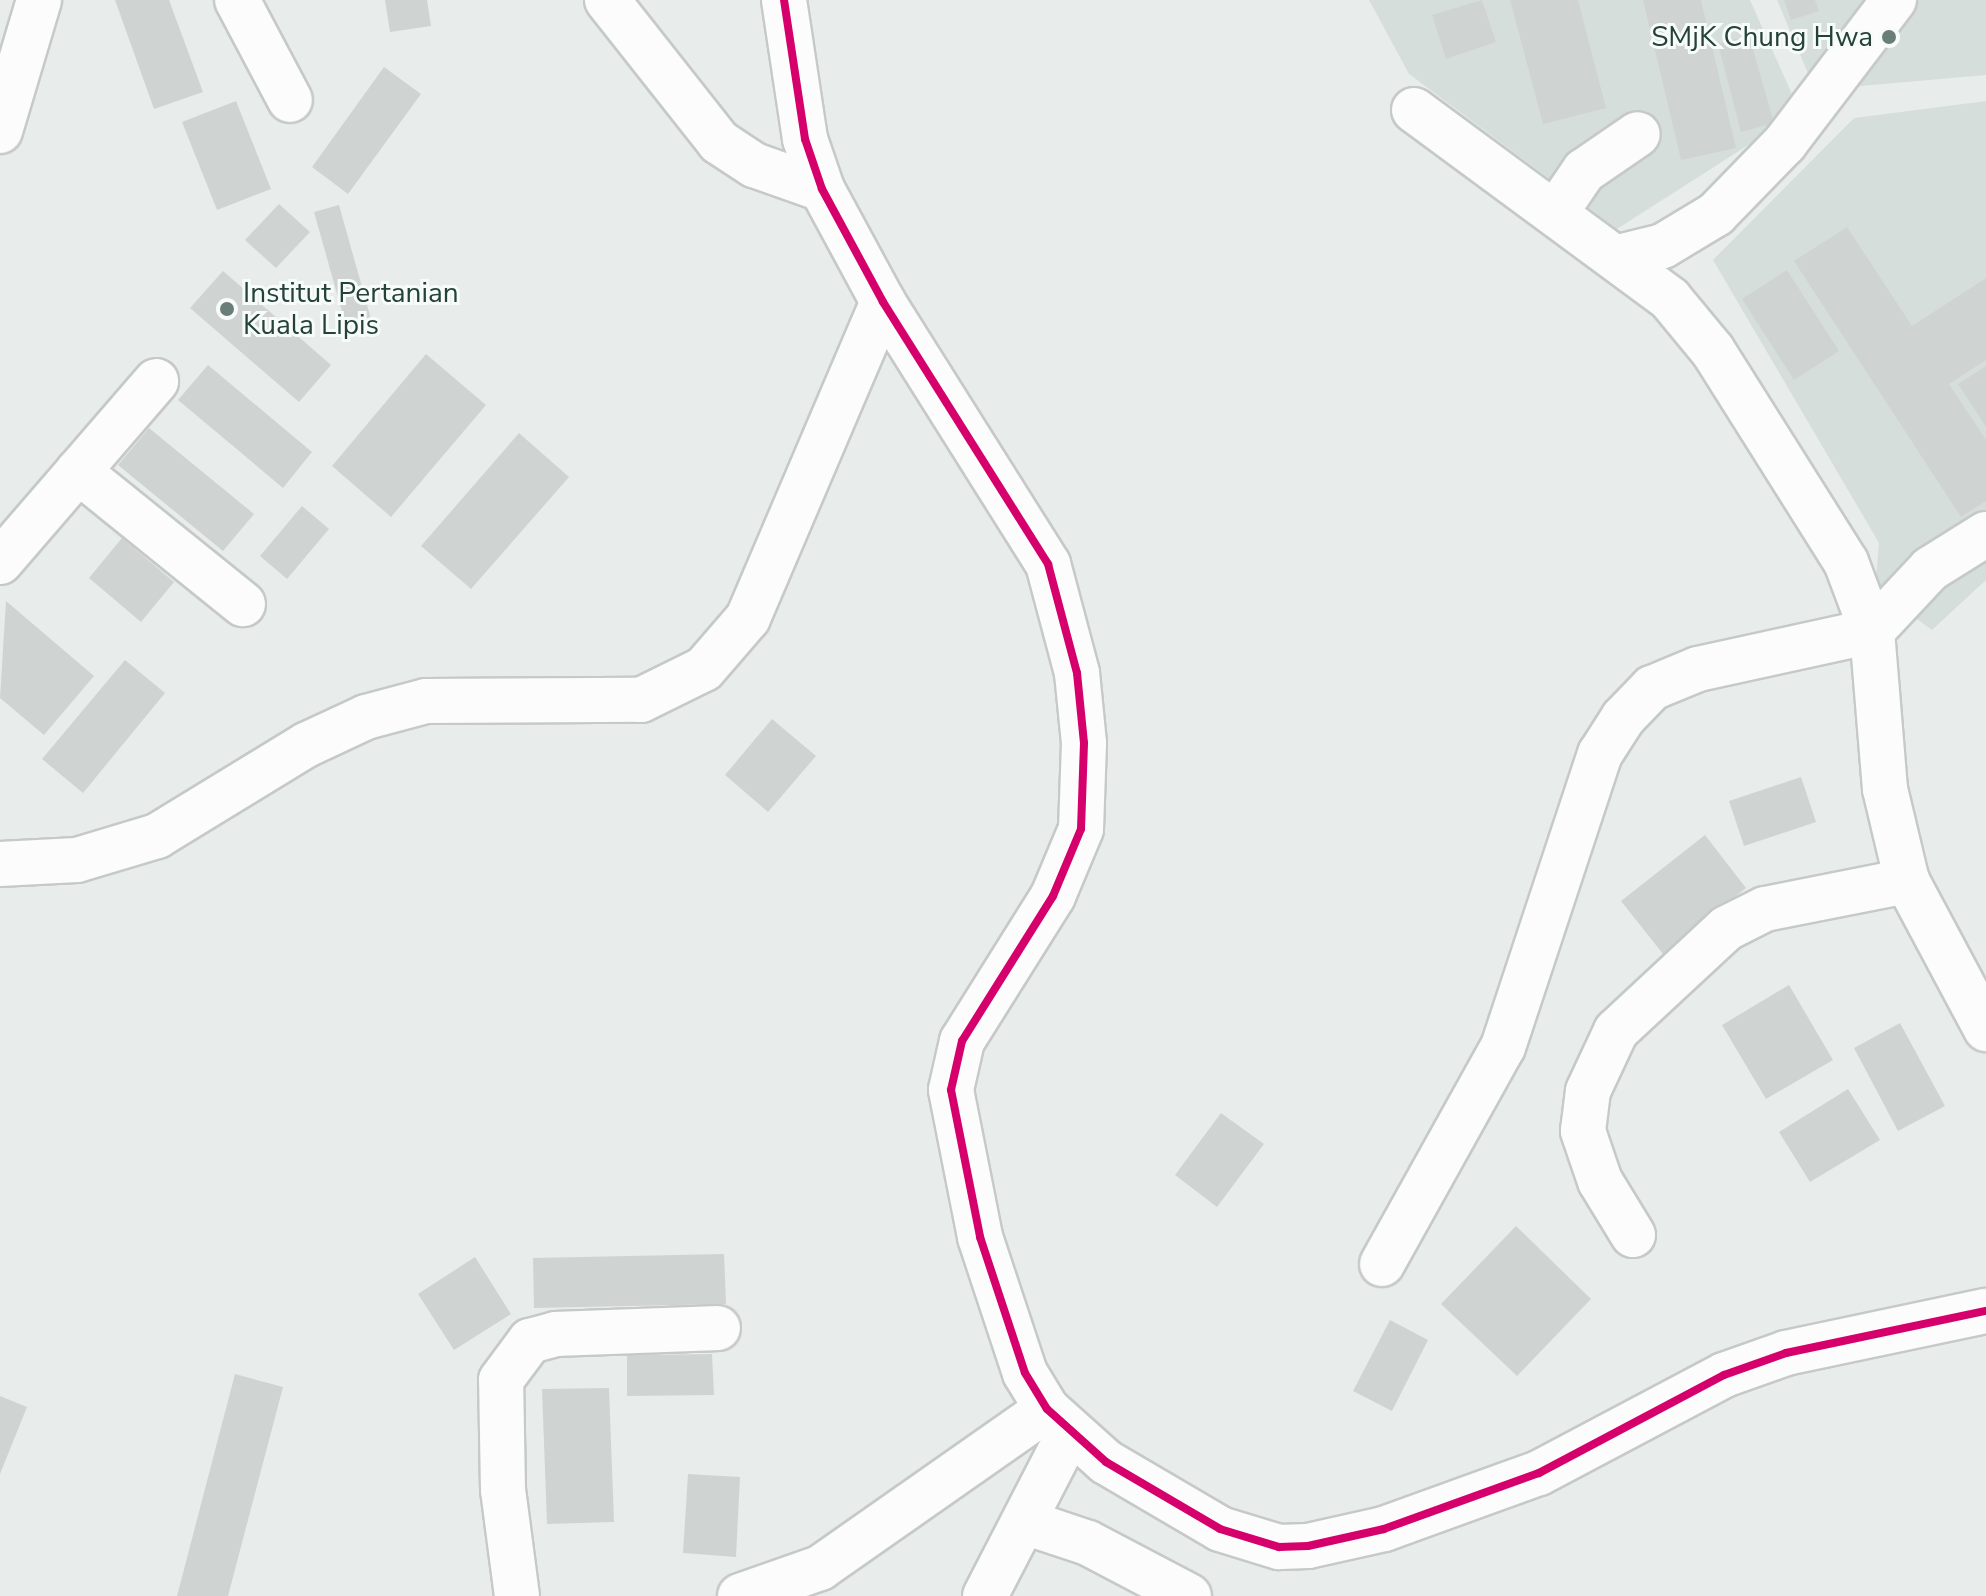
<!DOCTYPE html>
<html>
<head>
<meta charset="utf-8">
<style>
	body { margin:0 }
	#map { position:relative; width:1986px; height:1596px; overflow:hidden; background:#e8edeb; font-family:"Nunito Sans",sans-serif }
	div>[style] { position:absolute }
	.built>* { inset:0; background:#d6dedb }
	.building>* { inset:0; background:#cfd4d2 }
	.roads { filter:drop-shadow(2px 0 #c5cac8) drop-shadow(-2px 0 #c5cac8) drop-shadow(0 2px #c5cac8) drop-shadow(0 -2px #c5cac8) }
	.minor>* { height:44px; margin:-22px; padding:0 22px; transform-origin:22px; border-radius:22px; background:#fcfcfc }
	.cycleway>* { height:8px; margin:-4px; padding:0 4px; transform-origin:4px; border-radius:4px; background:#d6006c }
	.dots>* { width:22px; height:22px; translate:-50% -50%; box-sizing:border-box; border:4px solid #f7fbf9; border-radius:50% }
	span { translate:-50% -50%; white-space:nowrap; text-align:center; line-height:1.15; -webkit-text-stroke:6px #f7fbf9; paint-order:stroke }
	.poi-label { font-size:28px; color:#24423a }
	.right { translate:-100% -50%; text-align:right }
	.left { translate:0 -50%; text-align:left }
</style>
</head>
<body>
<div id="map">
	<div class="built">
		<div style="clip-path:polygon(1369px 0,1750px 0,1800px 112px,1617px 229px,1409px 74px)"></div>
		<div style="clip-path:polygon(1777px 0,1986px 0,1986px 75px,1815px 90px)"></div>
		<div style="clip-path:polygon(1986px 101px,1986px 580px,1932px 630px,1875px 589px,1879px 543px,1713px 260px,1854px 118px)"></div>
	</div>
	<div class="building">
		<div style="clip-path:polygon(115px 0,169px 0,203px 92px,154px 109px)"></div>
		<div style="clip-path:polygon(385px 0,427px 0,431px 26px,390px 32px)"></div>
		<div style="clip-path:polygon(1482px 0,1496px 42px,1446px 59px,1432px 15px)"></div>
		<div style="clip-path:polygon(1510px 0,1578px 0,1606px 108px,1543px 124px)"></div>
		<div style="clip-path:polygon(1643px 0,1701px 0,1736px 148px,1681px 160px)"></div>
		<div style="clip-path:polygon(1784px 0,1815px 0,1819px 11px,1791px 20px)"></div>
		<div style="clip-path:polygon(1749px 35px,1774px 123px,1741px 132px,1718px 44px)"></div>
		<div style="clip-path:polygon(384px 67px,421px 94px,348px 194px,312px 167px)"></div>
		<div style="clip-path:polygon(236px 101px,271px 189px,217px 210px,182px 122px)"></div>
		<div style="clip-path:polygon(279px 204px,310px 232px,276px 268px,245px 240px)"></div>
		<div style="clip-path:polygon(339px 205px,371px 319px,346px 326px,314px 212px)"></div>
		<div style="clip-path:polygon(1847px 227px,1912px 326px,1986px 278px,1986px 360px,1949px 384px,1986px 440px,1986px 501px,1961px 517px,1794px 261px)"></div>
		<div style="clip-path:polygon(1787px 270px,1839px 351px,1794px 380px,1742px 299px)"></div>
		<div style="clip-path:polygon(223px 271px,331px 365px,299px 402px,190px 308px)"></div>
		<div style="clip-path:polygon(426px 354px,486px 405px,391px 517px,332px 466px)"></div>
		<div style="clip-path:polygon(208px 365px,312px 452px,283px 488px,178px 400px)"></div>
		<div style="clip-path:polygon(1986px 366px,1986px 427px,1958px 384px)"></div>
		<div style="clip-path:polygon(149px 428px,254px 514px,223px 551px,118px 465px)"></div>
		<div style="clip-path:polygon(519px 433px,569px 477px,471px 589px,421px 546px)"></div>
		<div style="clip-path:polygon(302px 506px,329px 529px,287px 579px,260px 556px)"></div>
		<div style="clip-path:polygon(122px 538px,174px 582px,141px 622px,89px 578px)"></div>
		<div style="clip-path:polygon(6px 601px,94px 676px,44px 735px,0 698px)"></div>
		<div style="clip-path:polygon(125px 660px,165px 693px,83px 793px,42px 759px)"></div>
		<div style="clip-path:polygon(772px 719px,816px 756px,768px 812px,725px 775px)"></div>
		<div style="clip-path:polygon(1801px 777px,1816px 822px,1744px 846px,1729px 801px)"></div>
		<div style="clip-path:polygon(1705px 835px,1746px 888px,1663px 954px,1621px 901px)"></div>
		<div style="clip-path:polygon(1789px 985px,1833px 1060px,1766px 1099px,1722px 1025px)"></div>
		<div style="clip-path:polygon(1900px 1023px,1945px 1106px,1898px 1131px,1854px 1048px)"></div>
		<div style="clip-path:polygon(1848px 1089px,1880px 1140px,1810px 1182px,1779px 1132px)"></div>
		<div style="clip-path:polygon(1221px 1113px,1264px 1144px,1217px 1207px,1175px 1175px)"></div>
		<div style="clip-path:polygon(1516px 1226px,1591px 1299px,1517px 1376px,1441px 1304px)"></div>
		<div style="clip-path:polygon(724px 1254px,726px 1304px,534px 1308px,533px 1258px)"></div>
		<div style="clip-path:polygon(475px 1257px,511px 1314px,454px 1350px,418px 1294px)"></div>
		<div style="clip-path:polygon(1390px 1320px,1428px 1340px,1392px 1411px,1353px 1391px)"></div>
		<div style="clip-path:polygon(712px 1354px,714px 1395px,627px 1396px,627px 1355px)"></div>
		<div style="clip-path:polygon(235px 1374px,283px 1387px,228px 1596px,177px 1596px)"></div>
		<div style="clip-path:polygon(609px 1388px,614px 1522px,547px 1524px,542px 1389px)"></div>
		<div style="clip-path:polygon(0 1396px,27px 1407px,0 1474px)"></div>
		<div style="clip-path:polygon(688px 1474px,740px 1477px,736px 1557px,683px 1553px)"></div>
	</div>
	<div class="roads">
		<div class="minor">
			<div style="left:237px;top:0;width:113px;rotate:62.1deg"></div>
			<div style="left:607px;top:0;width:181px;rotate:51.7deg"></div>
			<div style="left:719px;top:142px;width:42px;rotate:33.3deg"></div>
			<div style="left:754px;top:165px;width:72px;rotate:19.4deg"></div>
			<div style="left:784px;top:0;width:141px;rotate:81.4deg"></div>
			<div style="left:805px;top:139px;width:53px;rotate:71.2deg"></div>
			<div style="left:822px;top:189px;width:128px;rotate:61.6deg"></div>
			<div style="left:883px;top:302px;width:310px;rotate:57.8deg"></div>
			<div style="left:1048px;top:564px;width:113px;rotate:75.1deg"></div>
			<div style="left:1077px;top:673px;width:70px;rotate:84.3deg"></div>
			<div style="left:1084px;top:743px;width:86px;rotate:92deg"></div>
			<div style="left:1081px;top:829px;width:73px;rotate:112.7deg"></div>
			<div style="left:1053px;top:896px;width:171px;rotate:122.1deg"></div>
			<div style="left:962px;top:1041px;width:50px;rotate:102.7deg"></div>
			<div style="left:951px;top:1090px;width:150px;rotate:78.8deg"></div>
			<div style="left:980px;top:1237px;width:143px;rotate:71.7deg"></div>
			<div style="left:1025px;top:1373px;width:42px;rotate:58.6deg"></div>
			<div style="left:1047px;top:1409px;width:79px;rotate:41.9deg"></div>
			<div style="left:1106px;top:1462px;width:132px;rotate:30.4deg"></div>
			<div style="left:1220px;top:1529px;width:62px;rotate:17deg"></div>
			<div style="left:1279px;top:1547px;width:29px;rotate:-2deg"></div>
			<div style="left:1308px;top:1546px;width:78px;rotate:-12.6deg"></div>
			<div style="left:1384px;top:1529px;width:165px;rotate:-19.9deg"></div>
			<div style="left:1539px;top:1473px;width:209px;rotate:-27.9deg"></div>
			<div style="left:1724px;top:1375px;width:66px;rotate:-19.5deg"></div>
			<div style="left:1786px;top:1353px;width:204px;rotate:-11.9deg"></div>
			<div style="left:1414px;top:110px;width:318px;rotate:36.4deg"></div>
			<div style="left:1670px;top:299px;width:67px;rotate:50.4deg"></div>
			<div style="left:1713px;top:351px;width:249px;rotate:57.8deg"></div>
			<div style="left:1846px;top:562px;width:74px;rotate:69.4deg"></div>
			<div style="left:1872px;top:631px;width:159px;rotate:85.3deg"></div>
			<div style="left:1885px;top:789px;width:95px;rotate:76.6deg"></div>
			<div style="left:1907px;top:881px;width:168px;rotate:61.9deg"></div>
			<div style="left:0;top:131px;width:137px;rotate:-73.4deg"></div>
			<div style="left:1556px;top:212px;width:50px;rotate:-55.7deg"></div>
			<div style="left:1584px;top:171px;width:65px;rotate:-34.4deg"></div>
			<div style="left:1618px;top:257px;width:46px;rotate:-13.7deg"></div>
			<div style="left:1663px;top:246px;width:62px;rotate:-31.1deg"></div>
			<div style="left:1716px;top:214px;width:99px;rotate:-45.8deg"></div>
			<div style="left:1785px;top:143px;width:180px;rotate:-52.7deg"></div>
			<div style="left:78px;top:471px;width:212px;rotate:38.9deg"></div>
			<div style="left:0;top:562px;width:239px;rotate:-49.2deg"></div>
			<div style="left:0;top:864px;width:77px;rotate:-3deg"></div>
			<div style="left:77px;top:860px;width:84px;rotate:-16.7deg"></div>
			<div style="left:157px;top:836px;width:175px;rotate:-31.4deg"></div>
			<div style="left:306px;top:745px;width:66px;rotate:-25deg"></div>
			<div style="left:366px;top:717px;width:62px;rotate:-14.9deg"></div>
			<div style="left:426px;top:701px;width:215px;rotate:-0.3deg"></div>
			<div style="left:641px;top:700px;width:70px;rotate:-26.2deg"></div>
			<div style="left:704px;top:669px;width:67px;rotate:-49.2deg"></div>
			<div style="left:748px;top:618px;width:344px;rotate:-66.9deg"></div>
			<div style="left:1633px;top:1235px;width:63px;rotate:-121.4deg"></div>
			<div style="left:1600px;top:1181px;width:53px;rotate:-108.8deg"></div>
			<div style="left:1583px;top:1131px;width:40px;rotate:-82.9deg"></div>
			<div style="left:1588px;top:1091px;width:66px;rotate:-65deg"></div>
			<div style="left:1616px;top:1031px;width:151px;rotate:-42.9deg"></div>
			<div style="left:1727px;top:928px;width:42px;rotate:-26.6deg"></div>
			<div style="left:1765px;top:909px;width:145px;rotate:-11.2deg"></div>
			<div style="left:1382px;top:1264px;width:248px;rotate:-60.9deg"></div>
			<div style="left:1503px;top:1047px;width:309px;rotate:-71.7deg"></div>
			<div style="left:1600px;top:754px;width:43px;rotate:-57.4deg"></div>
			<div style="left:1623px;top:718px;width:42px;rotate:-46deg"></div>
			<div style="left:1652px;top:688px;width:50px;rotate:-22.4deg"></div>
			<div style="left:1698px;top:669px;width:178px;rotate:-12.3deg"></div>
			<div style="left:1872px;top:631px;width:85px;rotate:-46.9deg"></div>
			<div style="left:1930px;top:569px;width:66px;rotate:-32deg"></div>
			<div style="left:1028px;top:1523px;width:63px;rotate:18.4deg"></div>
			<div style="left:1088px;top:1543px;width:114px;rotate:27.7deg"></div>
			<div style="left:517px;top:1596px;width:107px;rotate:-97.5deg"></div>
			<div style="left:503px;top:1490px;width:110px;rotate:-91deg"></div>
			<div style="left:501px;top:1380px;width:49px;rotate:-53.4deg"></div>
			<div style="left:530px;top:1341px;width:27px;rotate:-15deg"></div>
			<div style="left:556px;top:1334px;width:162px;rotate:-2.1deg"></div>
			<div style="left:740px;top:1596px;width:85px;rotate:-19.3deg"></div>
			<div style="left:820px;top:1568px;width:277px;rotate:-35deg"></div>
			<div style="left:985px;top:1596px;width:183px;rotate:-62.7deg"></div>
		</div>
	</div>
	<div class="cycleway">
		<div style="left:784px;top:0;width:141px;rotate:81.4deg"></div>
		<div style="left:805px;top:139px;width:53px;rotate:71.2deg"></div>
		<div style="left:822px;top:189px;width:128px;rotate:61.6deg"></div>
		<div style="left:883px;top:302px;width:310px;rotate:57.8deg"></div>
		<div style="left:1048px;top:564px;width:113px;rotate:75.1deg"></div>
		<div style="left:1077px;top:673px;width:70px;rotate:84.3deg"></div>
		<div style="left:1084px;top:743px;width:86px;rotate:92deg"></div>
		<div style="left:1081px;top:829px;width:73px;rotate:112.7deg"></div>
		<div style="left:1053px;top:896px;width:171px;rotate:122.1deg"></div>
		<div style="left:962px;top:1041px;width:50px;rotate:102.7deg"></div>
		<div style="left:951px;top:1090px;width:150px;rotate:78.8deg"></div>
		<div style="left:980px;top:1237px;width:143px;rotate:71.7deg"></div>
		<div style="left:1025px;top:1373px;width:42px;rotate:58.6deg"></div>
		<div style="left:1047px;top:1409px;width:79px;rotate:41.9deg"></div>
		<div style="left:1106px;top:1462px;width:132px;rotate:30.4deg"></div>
		<div style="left:1220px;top:1529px;width:62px;rotate:17deg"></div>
		<div style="left:1279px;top:1547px;width:29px;rotate:-2deg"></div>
		<div style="left:1308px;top:1546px;width:78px;rotate:-12.6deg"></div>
		<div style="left:1384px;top:1529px;width:165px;rotate:-19.9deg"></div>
		<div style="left:1539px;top:1473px;width:209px;rotate:-27.9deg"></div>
		<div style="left:1724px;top:1375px;width:66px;rotate:-19.5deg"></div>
		<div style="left:1786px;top:1353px;width:204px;rotate:-11.9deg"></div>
	</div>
	<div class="dots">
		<div style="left:1889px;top:37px;background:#697e78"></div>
		<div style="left:227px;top:309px;background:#697e78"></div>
	</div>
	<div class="poi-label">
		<span class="right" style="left:1873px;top:37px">SMjK Chung Hwa</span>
		<span class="left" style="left:243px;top:309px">Institut Pertanian<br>Kuala Lipis</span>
	</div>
</div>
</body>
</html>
